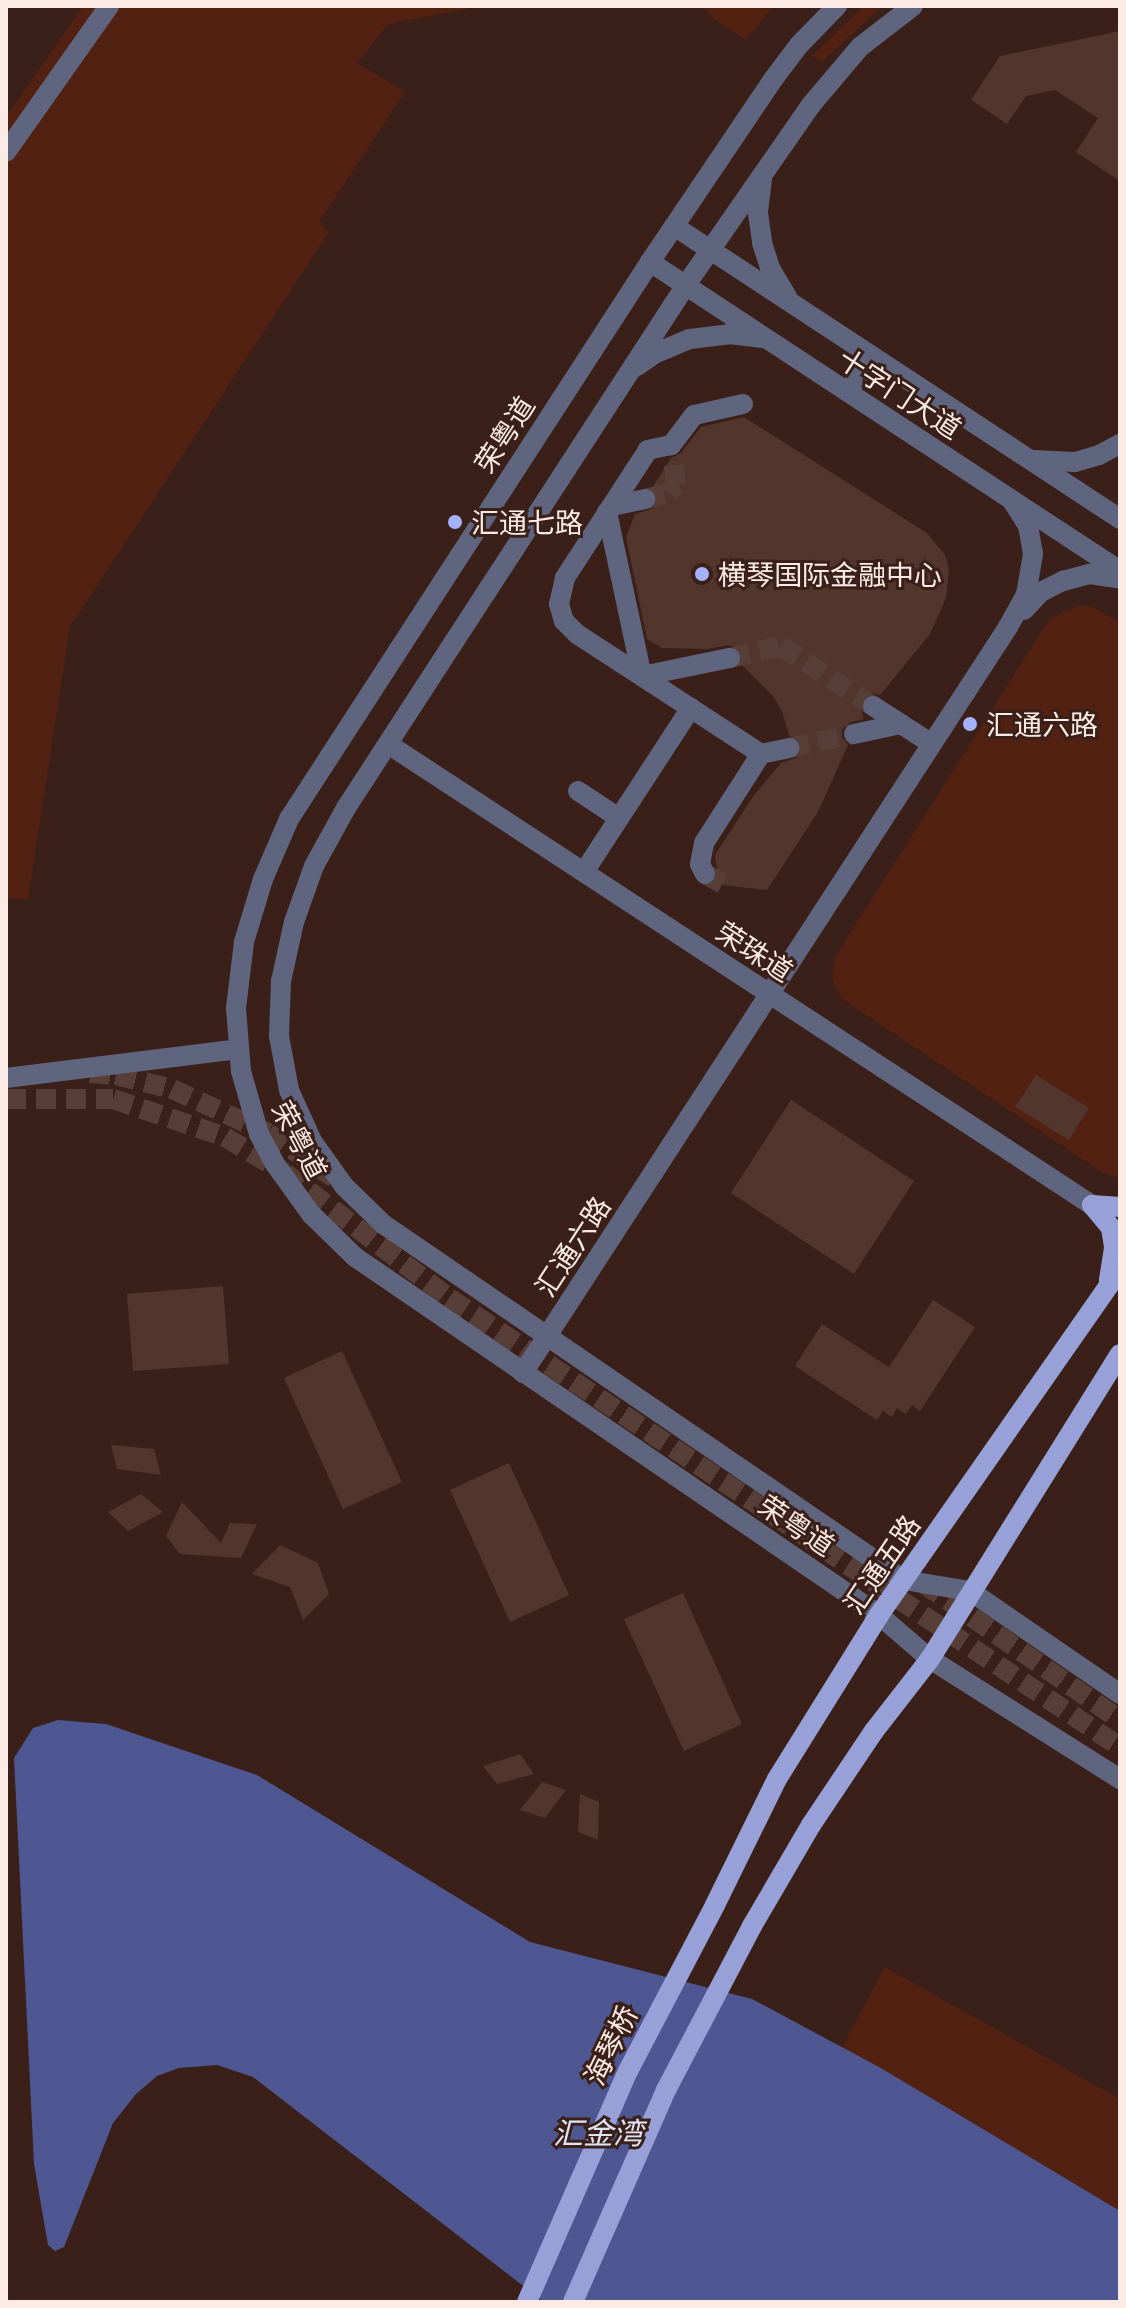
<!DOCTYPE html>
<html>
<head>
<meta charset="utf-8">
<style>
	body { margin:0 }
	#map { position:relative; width:1126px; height:2308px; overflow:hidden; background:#3a2018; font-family:"Open Sans","Noto Sans SC",sans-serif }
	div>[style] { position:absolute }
	.green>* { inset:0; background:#522111 }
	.water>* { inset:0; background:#4e5791 }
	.building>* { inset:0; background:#52362d }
	.minor-tunnel>* { height:20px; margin-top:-10px; transform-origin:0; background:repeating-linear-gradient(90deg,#573e37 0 20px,transparent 0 30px) }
	.major-tunnel>* { height:20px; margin-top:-10px; transform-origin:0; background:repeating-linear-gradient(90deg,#573e37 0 20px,transparent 0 30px) }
	.minor>* { height:20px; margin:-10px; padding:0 10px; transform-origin:10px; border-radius:10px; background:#5f657f }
	.major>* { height:20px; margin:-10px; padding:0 10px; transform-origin:10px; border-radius:10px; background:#97a1d8 }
	.major-bridge>* { height:20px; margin:-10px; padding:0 10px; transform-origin:10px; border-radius:10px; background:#97a1d8 }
	.dots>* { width:22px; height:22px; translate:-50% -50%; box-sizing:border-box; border:4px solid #3a2018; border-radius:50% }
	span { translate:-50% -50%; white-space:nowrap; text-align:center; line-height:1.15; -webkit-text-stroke:6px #3a2018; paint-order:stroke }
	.street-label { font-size:28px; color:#fceae4 }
	.poi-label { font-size:28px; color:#fceae4 }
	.left { translate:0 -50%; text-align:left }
	.water-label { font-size:30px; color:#dfe3f6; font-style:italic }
	.frame { position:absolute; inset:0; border:8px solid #fceae4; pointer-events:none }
</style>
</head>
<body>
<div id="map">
	<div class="green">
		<div style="clip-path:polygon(83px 6px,482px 6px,388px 24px,357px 63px,405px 92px,319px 222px,329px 232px,70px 627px,28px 899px,6px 898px,6px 117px)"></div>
		<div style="clip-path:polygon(702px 6px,773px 6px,746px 40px,714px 19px)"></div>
		<div style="clip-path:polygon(864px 6px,882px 6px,821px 63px,812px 56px)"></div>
		<div style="clip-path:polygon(1077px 606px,1091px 606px,1120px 622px,1120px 1178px,1103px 1173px,842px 999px,832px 979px,835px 957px,1043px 629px,1051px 618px)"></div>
		<div style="clip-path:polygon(885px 1967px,1120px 2099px,1120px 2302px,705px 2302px)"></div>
	</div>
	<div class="water">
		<div style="clip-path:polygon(58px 1720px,106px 1724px,257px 1775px,530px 1942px,752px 1999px,879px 2067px,1120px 2211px,1120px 2302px,544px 2302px,253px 2077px,217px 2065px,179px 2068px,157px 2076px,136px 2094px,113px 2123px,64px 2247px,55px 2251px,48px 2245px,34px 2164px,14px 1758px,33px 1728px)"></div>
	</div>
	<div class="building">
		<div style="clip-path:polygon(1120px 31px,1120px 181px,1076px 152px,1098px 118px,1055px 90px,1026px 96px,1007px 124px,971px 100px,1000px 56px)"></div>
		<div style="clip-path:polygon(744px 417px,927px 533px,945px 555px,949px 569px,946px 598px,930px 634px,880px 695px,873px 693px,863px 698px,860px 706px,864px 719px,851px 722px,842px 729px,842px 737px,848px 745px,818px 812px,767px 890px,713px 884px,718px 876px,715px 855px,754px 795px,781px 763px,798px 757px,801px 745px,789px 735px,782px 711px,773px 696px,741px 664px,739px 649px,728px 645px,708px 649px,662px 648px,647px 639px,626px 537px,635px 514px,654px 508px,658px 497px,652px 488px,671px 458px,681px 453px,701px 427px)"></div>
		<div style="clip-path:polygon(1036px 1075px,1089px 1108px,1069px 1140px,1015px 1107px)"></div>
		<div style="clip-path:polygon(791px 1100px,914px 1181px,854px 1274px,731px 1193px)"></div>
		<div style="clip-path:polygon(223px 1286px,229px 1364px,133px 1371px,127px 1294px)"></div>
		<div style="clip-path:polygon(933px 1300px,975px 1327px,920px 1411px,912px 1405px,906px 1414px,897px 1408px,892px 1417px,883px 1411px,877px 1420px,795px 1366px,822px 1324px,889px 1367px)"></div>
		<div style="clip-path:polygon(342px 1351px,402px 1482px,343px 1509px,284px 1378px)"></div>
		<div style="clip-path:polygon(111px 1445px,154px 1449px,161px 1475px,117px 1469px)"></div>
		<div style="clip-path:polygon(509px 1463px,569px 1595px,510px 1622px,450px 1490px)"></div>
		<div style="clip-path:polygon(141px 1494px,163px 1512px,128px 1531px,108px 1512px)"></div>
		<div style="clip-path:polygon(182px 1502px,221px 1543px,230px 1523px,257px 1524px,241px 1558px,180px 1554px,166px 1536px)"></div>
		<div style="clip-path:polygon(280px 1545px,318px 1563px,329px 1594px,303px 1620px,290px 1587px,252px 1574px)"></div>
		<div style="clip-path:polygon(683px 1593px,742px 1724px,684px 1751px,624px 1619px)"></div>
		<div style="clip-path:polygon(520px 1754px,534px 1774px,497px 1784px,483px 1766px)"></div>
		<div style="clip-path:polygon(542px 1782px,566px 1790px,545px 1818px,520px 1810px)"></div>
		<div style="clip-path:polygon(580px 1794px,599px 1802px,598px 1840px,578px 1832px)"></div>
	</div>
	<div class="minor-tunnel">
		<div style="left:645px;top:499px;width:25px;rotate:-14deg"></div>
		<div style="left:669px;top:493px;width:11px;rotate:-49deg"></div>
		<div style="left:676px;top:485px;width:30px;rotate:-96deg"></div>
		<div style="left:730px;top:658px;width:52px;rotate:-13.2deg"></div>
		<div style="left:781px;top:646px;width:110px;rotate:33.1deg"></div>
		<div style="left:789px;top:748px;width:66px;rotate:-12.2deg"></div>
		<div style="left:705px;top:874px;width:21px;rotate:29deg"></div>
	</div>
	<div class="major-tunnel">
		<div style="left:90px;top:1073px;width:26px;rotate:4deg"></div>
		<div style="left:116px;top:1075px;width:58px;rotate:14deg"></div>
		<div style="left:172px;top:1089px;width:106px;rotate:24.6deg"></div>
		<div style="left:268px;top:1133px;width:87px;rotate:34.2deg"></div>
		<div style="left:6px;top:1099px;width:107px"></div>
		<div style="left:113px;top:1099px;width:118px;rotate:18.7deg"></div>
		<div style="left:225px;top:1137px;width:70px;rotate:31deg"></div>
		<div style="left:285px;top:1173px;width:206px;rotate:37.3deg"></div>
		<div style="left:449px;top:1298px;width:807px;rotate:33.79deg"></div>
		<div style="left:923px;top:1583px;width:240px;rotate:34.8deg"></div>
	</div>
	<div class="minor">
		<div style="left:837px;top:6px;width:54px;rotate:134.3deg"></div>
		<div style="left:799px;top:45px;width:41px;rotate:127.1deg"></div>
		<div style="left:774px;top:78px;width:222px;rotate:124deg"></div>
		<div style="left:650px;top:262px;width:664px;rotate:122.95deg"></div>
		<div style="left:289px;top:819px;width:65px;rotate:113.4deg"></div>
		<div style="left:263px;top:879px;width:66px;rotate:106.8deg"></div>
		<div style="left:244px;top:942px;width:66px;rotate:96.9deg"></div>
		<div style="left:236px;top:1008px;width:63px;rotate:85.5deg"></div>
		<div style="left:241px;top:1071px;width:66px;rotate:74.1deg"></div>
		<div style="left:259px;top:1134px;width:34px;rotate:62deg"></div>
		<div style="left:275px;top:1164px;width:62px;rotate:54.2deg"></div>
		<div style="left:311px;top:1214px;width:62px;rotate:44.3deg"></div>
		<div style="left:355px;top:1257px;width:635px;rotate:34.34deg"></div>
		<div style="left:879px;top:1615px;width:67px;rotate:40.8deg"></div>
		<div style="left:930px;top:1659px;width:225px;rotate:32.3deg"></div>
		<div style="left:913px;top:6px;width:67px;rotate:142.3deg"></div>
		<div style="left:860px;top:47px;width:76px;rotate:130.2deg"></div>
		<div style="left:811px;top:105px;width:219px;rotate:124.8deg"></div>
		<div style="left:686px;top:285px;width:624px;rotate:123.03deg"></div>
		<div style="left:346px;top:808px;width:66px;rotate:118.9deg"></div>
		<div style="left:314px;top:866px;width:59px;rotate:109.7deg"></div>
		<div style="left:294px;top:922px;width:60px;rotate:102.4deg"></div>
		<div style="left:281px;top:981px;width:55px;rotate:92.1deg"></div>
		<div style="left:279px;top:1036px;width:55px;rotate:79.5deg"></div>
		<div style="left:289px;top:1090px;width:56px;rotate:65.7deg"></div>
		<div style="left:312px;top:1141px;width:55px;rotate:54.6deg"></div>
		<div style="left:344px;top:1186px;width:54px;rotate:44.3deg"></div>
		<div style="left:383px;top:1224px;width:631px;rotate:34.34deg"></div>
		<div style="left:904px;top:1580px;width:67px;rotate:9.5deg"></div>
		<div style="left:970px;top:1591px;width:182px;rotate:34.5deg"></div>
		<div style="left:6px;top:152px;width:179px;rotate:-54.8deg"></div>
		<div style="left:762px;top:179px;width:34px;rotate:97deg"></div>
		<div style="left:758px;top:213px;width:30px;rotate:82deg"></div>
		<div style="left:762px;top:243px;width:28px;rotate:72deg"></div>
		<div style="left:771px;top:270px;width:31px;rotate:59deg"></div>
		<div style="left:674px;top:226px;width:534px;rotate:33.3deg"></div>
		<div style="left:650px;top:262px;width:562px;rotate:33.32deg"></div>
		<div style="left:637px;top:366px;width:21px;rotate:-35deg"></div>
		<div style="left:654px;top:354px;width:39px;rotate:-23deg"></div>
		<div style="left:690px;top:339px;width:39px;rotate:-7deg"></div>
		<div style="left:729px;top:334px;width:32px;rotate:7deg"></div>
		<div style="left:848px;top:392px;width:43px;rotate:-57.4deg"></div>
		<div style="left:743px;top:404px;width:50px;rotate:167.3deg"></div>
		<div style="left:694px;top:415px;width:38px;rotate:127deg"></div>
		<div style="left:671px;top:445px;width:24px;rotate:168deg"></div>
		<div style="left:648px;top:450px;width:153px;rotate:123deg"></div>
		<div style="left:565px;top:578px;width:27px;rotate:103deg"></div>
		<div style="left:559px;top:604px;width:18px;rotate:74deg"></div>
		<div style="left:564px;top:621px;width:18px;rotate:45deg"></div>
		<div style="left:577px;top:634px;width:220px;rotate:33.1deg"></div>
		<div style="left:761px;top:754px;width:29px;rotate:-12deg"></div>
		<div style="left:1034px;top:460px;width:41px;rotate:2.8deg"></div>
		<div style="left:1075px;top:462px;width:25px;rotate:-16deg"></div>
		<div style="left:1099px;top:455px;width:24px;rotate:-28deg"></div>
		<div style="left:612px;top:506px;width:34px;rotate:-12deg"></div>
		<div style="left:607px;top:512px;width:168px;rotate:78deg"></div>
		<div style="left:642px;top:676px;width:90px;rotate:-11.6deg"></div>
		<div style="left:1024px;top:610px;width:25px;rotate:-47deg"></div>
		<div style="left:1041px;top:592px;width:25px;rotate:-27deg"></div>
		<div style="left:1063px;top:581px;width:28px;rotate:-15deg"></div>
		<div style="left:1090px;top:574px;width:30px;rotate:9deg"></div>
		<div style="left:873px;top:706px;width:70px;rotate:32.8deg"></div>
		<div style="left:854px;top:734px;width:48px;rotate:-12deg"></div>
		<div style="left:388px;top:744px;width:842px;rotate:33.22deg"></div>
		<div style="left:578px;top:791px;width:49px;rotate:33.4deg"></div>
		<div style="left:584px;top:872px;width:196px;rotate:-56.9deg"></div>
		<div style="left:705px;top:874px;width:11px;rotate:-117deg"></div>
		<div style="left:700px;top:864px;width:21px;rotate:-79deg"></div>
		<div style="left:704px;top:843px;width:106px;rotate:-57.4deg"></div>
		<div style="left:6px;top:1078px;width:234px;rotate:-7.1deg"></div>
		<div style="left:523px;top:1373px;width:890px;rotate:-56.97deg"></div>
		<div style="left:1008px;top:627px;width:37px;rotate:-61deg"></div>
		<div style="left:1026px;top:595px;width:42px;rotate:-80.3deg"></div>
		<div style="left:1033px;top:554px;width:28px;rotate:-100deg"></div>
		<div style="left:1028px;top:526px;width:31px;rotate:-122deg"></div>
	</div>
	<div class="major">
		<div style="left:1092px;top:1205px;width:30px;rotate:50deg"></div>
		<div style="left:1111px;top:1228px;width:20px;rotate:81deg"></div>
		<div style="left:1114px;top:1248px;width:33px;rotate:99deg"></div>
		<div style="left:1092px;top:1205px;width:28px;rotate:4deg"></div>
		<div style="left:715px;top:1905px;width:140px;rotate:-63.8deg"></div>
		<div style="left:777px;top:1779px;width:193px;rotate:-58.1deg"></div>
		<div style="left:879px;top:1615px;width:421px;rotate:-55.1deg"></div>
		<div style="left:573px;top:2302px;width:232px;rotate:-66.3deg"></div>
		<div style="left:666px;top:2090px;width:185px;rotate:-62.3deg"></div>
		<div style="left:752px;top:1926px;width:117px;rotate:-59.7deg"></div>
		<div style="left:811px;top:1825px;width:113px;rotate:-56.2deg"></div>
		<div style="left:874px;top:1731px;width:91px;rotate:-52.1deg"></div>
		<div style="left:930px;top:1659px;width:359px;rotate:-58.1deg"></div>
	</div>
	<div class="major-bridge">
		<div style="left:527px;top:2302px;width:252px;rotate:-66.4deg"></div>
		<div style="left:628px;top:2071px;width:187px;rotate:-62.3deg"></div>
	</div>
	<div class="dots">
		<div style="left:455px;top:522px;background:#a4b2fc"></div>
		<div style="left:702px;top:574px;background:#a4b2fc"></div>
		<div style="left:970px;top:724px;background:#a4b2fc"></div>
	</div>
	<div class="street-label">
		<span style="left:900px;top:393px;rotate:33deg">十字门大道</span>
		<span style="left:504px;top:434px;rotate:-57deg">荣粤道</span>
		<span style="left:755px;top:951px;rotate:33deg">荣珠道</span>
		<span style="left:300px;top:1140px;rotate:62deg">荣粤道</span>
		<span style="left:572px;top:1246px;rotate:-57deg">汇通六路</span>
		<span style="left:797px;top:1525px;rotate:34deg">荣粤道</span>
		<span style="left:881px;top:1564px;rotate:-56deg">汇通五路</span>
		<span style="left:610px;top:2045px;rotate:-64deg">海琴桥</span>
	</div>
	<div class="poi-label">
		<span class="left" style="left:471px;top:522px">汇通七路</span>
		<span class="left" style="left:718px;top:574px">横琴国际金融中心</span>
		<span class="left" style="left:986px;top:724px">汇通六路</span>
	</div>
	<div class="water-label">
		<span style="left:598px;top:2133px">汇金湾</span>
	</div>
	<div class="frame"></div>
</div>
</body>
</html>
